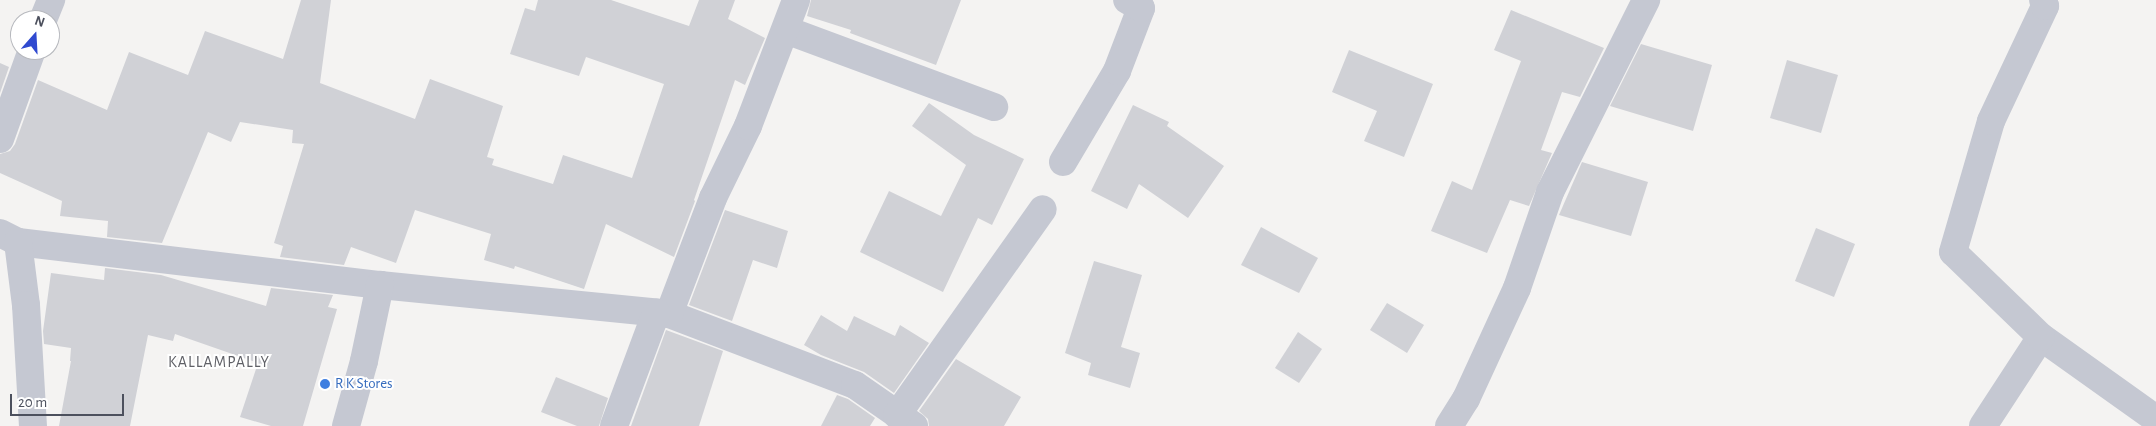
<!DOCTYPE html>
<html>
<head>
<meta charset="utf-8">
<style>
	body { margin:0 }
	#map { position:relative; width:2156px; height:426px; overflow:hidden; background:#f4f3f2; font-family:"Alegreya Sans",sans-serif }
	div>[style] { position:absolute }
	.building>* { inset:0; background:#d0d1d6 }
	.minor>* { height:28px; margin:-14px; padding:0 14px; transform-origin:14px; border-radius:14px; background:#c5c8d2 }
	.dots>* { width:14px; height:14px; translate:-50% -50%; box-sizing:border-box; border:2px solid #fff; border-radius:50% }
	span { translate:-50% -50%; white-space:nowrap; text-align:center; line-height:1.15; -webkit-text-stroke:4px #fff; paint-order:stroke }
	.shop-label { font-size:15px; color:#366cbe }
	.left { translate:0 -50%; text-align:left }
	.neighbourhood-label { font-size:16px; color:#5f6066; letter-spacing:1px }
	.north { position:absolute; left:10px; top:10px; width:50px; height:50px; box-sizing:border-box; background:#fff; border:1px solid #b7b9be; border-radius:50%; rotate:19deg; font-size:14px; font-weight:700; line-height:20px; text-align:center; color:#4c505d }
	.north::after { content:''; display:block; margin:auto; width:18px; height:22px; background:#304ad0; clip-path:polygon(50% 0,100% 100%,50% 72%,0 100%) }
	.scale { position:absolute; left:10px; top:394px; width:114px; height:22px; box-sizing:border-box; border:2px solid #4c505d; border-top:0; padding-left:6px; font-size:15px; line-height:18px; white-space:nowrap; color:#4c505d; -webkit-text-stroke:4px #fff; paint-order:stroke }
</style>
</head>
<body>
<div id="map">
	<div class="building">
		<div style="clip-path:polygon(301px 0,331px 0,320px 83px,415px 119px,430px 79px,503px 106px,487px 157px,494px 159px,492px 165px,553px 184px,563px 155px,632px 178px,664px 84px,586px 57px,579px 76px,510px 54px,525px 8px,535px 11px,538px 0,611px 0,689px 26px,699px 0,735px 0,728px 19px,765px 38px,745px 85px,735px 80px,694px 200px,695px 201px,674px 257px,606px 224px,584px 289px,515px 266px,514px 269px,484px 260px,491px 234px,415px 210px,396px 263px,351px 247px,344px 265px,280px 257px,283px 246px,274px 243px,304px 144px,292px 143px,293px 130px,240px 122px,231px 142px,208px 132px,162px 243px,107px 237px,108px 221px,60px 216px,62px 201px,0 173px,0 154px,10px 151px,15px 144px,38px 80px,107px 110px,129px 52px,188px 75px,205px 31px,283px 59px)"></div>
		<div style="clip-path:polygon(811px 0,961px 0,936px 65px,850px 33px,851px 30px,807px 16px)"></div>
		<div style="clip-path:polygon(1511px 10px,1604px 48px,1580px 97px,1562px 92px,1541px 150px,1552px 153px,1529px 206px,1510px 200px,1487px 253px,1431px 231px,1452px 181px,1472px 190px,1521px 61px,1494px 50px)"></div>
		<div style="clip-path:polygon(1641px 44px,1712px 65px,1693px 131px,1610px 106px)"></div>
		<div style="clip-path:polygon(1349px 50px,1433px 84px,1404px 157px,1364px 141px,1377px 111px,1332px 92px)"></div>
		<div style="clip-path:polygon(1787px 60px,1838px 75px,1821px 133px,1770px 118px)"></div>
		<div style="clip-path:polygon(0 63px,9px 67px,0 93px)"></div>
		<div style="clip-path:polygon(929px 103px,974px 135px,1024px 159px,992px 225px,978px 218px,943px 292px,860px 252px,889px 191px,941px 216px,966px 165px,912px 126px)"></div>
		<div style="clip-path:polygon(1133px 105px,1169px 122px,1167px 126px,1224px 166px,1188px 218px,1139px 184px,1127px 209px,1091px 191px)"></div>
		<div style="clip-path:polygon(1582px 162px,1648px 182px,1631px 236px,1559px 215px)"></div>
		<div style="clip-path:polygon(725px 210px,788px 231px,777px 268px,753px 260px,732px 321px,689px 305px)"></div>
		<div style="clip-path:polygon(1261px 227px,1318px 258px,1299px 293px,1241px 265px)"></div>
		<div style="clip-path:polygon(1816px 228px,1855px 244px,1834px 297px,1795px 281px)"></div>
		<div style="clip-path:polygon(1094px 261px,1142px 275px,1121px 347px,1140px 353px,1130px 388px,1088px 375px,1091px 363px,1065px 353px)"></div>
		<div style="clip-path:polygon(105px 268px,161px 275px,266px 306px,271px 288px,333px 295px,328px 307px,337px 309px,303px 426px,271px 426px,240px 417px,258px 363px,175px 334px,173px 341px,148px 335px,130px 426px,59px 426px,71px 361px,70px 361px,71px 348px,44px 344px,43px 331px,51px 273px,104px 280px)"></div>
		<div style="clip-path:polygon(1387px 303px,1424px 325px,1407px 353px,1370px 330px)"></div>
		<div style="clip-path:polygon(821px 315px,847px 331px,854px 316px,895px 336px,900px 325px,929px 343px,894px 393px,864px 372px,821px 355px,804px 345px)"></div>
		<div style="clip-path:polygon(666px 330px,723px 351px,699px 426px,631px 426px)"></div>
		<div style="clip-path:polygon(1298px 332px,1322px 349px,1299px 383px,1275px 368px)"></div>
		<div style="clip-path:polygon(956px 359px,1021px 397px,1004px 426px,929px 426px,928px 419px,919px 411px)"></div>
		<div style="clip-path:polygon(556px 377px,608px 398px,599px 426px,577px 426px,541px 412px)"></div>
		<div style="clip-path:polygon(837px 395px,848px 399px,875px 418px,870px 426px,821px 426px)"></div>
	</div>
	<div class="minor">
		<div style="left:43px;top:20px;width:22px;rotate:-68deg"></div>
		<div style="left:786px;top:30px;width:222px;rotate:20.3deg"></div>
		<div style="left:0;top:139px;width:95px;rotate:-70.2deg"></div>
		<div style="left:1063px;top:162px;width:106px;rotate:-59.3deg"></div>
		<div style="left:1117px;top:71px;width:67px;rotate:-69.1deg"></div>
		<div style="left:1141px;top:8px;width:16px;rotate:-150deg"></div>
		<div style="left:0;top:233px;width:20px;rotate:27deg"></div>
		<div style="left:18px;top:242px;width:365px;rotate:6.8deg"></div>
		<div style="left:380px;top:285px;width:290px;rotate:5.7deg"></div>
		<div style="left:669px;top:314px;width:199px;rotate:20.9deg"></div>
		<div style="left:855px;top:385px;width:72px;rotate:34.8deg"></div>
		<div style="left:18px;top:242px;width:64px;rotate:82.8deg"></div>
		<div style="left:26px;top:305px;width:121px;rotate:86.7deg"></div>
		<div style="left:669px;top:314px;width:124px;rotate:-69.2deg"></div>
		<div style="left:713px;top:198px;width:80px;rotate:-64.1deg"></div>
		<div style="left:748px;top:126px;width:135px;rotate:-69.1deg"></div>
		<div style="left:2041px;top:337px;width:141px;rotate:35.5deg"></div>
		<div style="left:897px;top:415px;width:252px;rotate:-54.7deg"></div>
		<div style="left:346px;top:426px;width:67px;rotate:-74.5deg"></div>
		<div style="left:364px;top:361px;width:78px;rotate:-78.1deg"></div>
		<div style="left:614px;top:426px;width:121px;rotate:-69.6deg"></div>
		<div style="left:1449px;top:426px;width:32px;rotate:-58deg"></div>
		<div style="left:1466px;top:399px;width:122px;rotate:-65.3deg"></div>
		<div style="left:1517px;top:288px;width:102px;rotate:-71deg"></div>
		<div style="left:1550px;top:192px;width:215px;rotate:-63.4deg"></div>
		<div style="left:1983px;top:426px;width:106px;rotate:-56.9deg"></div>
		<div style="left:2041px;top:337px;width:122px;rotate:-136deg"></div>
		<div style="left:1953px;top:252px;width:136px;rotate:-73.8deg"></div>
		<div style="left:1991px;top:121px;width:127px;rotate:-64.8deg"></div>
		<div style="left:2045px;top:6px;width:6px;rotate:-108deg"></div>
	</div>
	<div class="dots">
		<div style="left:325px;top:384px;background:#3f7fe0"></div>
	</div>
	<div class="shop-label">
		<span class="left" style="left:335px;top:384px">R K Stores</span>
	</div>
	<div class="neighbourhood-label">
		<span style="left:219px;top:362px">KALLAMPALLY</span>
	</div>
	<div class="north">N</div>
	<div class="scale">20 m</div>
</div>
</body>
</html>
